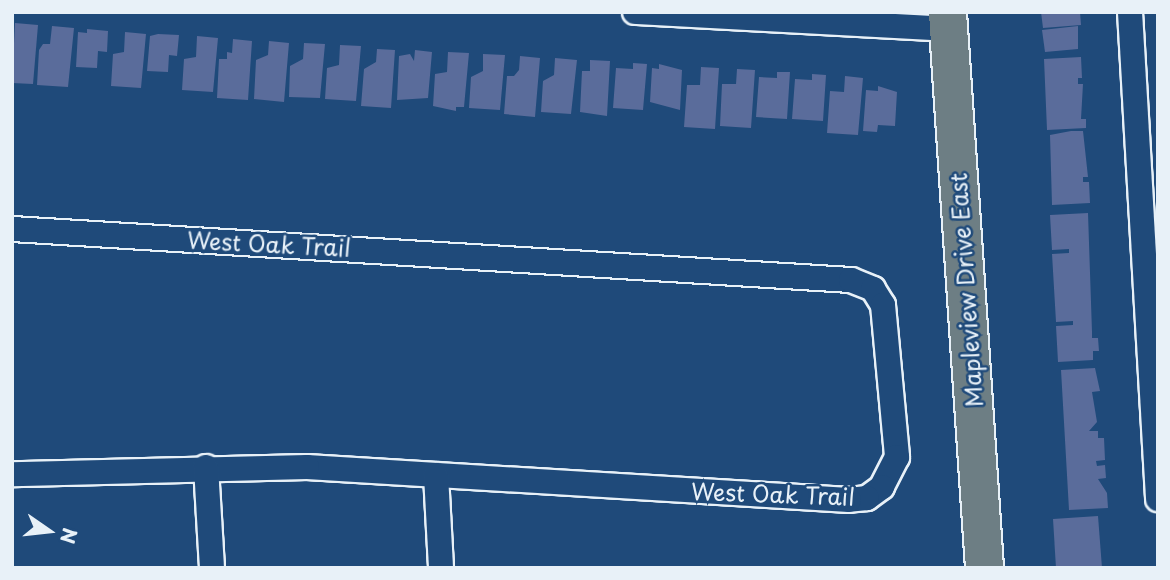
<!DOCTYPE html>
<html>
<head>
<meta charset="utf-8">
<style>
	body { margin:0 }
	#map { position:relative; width:1170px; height:580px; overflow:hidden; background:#1f4a7a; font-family:"Playpen Sans",sans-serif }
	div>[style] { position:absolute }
	.building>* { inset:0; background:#5a6c9b }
	.roads { filter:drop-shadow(2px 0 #e8f1f8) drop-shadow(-2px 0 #e8f1f8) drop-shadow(0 2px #e8f1f8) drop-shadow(0 -2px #e8f1f8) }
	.minor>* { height:24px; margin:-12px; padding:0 12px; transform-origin:12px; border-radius:12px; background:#1f4a7a }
	.primary>* { height:37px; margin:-18.5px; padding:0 18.5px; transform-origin:18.5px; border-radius:18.5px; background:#6d7e84 }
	span { translate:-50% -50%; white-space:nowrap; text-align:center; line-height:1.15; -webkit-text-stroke:5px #1f4a7a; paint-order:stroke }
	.street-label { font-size:23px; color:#e8f1f8 }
	.frame { position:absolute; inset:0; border:14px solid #e8f1f8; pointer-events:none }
	.north { position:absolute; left:14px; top:496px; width:70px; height:70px; -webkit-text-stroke:5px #1f4a7a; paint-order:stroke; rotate:104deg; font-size:19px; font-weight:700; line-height:28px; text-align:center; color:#e8f1f8 }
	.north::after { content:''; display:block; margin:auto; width:24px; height:32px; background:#e8f1f8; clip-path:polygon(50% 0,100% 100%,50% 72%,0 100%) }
</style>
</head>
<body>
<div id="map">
	<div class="building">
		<div style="clip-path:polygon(1041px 12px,1080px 12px,1081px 25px,1043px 28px)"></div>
		<div style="clip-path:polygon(15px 23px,38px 25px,33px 84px,12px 83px)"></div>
		<div style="clip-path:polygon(52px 26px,74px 28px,68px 87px,37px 85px,39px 50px,43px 44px,50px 44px)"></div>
		<div style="clip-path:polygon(1078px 26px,1078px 49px,1045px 52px,1042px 30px)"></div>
		<div style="clip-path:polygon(87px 29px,108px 31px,107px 52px,98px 51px,97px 68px,76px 67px,78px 32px,87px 33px)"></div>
		<div style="clip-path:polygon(125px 32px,146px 34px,141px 88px,111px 86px,113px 54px,124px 52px)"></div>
		<div style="clip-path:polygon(158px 34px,179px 35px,177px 56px,169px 55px,168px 72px,147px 71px,150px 36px)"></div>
		<div style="clip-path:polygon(197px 36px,218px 38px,213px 92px,182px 90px,184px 59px,196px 57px)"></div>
		<div style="clip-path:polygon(233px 39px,252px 41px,248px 100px,217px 98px,219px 59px,227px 59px,227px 52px,232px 53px)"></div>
		<div style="clip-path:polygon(269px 41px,289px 43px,284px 102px,254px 99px,256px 60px,268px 55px)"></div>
		<div style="clip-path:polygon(304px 43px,325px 44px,320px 98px,289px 97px,290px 66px,303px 59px)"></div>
		<div style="clip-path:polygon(340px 45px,361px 46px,356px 101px,325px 99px,327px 68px,339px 65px)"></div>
		<div style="clip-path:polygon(377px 49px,395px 50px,391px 108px,361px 106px,364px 69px,376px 62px)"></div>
		<div style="clip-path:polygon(415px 50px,432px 52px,428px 98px,397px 100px,399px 56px,410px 54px,414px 61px)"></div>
		<div style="clip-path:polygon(448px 52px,469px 53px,464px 107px,456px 107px,456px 111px,433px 106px,435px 74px,447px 72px)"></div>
		<div style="clip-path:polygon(483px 54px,505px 55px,500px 110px,469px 108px,471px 77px,483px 71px)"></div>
		<div style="clip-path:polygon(520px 56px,540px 58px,535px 117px,504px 114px,507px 76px,514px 76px,519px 70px)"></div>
		<div style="clip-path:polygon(1081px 57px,1082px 78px,1078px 78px,1078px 84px,1083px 84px,1081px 119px,1086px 119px,1086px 128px,1047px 130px,1044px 59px)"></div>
		<div style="clip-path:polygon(555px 58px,577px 60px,571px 114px,541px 112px,543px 81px,554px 75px)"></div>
		<div style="clip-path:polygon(590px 60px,610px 61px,607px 116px,580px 112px,582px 71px,590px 71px)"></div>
		<div style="clip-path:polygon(633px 63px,647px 64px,643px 110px,613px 108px,616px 68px,633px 69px)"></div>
		<div style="clip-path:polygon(659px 64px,682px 70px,680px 110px,650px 102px,652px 68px,659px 69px)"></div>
		<div style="clip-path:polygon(701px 67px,719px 68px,715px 129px,684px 127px,687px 85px,700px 85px)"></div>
		<div style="clip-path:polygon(737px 69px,755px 70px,751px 128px,720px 126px,722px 84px,736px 84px)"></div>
		<div style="clip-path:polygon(777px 72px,790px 72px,787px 119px,756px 117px,759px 77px,777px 78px)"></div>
		<div style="clip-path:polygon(812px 74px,826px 75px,823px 121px,792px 119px,795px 79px,812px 80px)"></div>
		<div style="clip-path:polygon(845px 76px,863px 78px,858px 135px,827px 133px,830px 91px,844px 92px)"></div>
		<div style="clip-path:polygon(878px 86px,897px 92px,895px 126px,878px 125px,877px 132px,863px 131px,866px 90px,878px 91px)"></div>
		<div style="clip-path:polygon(1071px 131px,1083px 131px,1088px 177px,1083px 177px,1083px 182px,1089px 182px,1090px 203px,1052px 205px,1050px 135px)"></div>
		<div style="clip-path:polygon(1088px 213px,1092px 332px,1092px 338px,1098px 338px,1099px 351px,1093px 351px,1093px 360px,1058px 362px,1056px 326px,1073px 325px,1073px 321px,1056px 322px,1052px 254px,1069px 253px,1069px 249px,1052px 250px,1050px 215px)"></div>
		<div style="clip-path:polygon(1095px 368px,1100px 391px,1092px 392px,1097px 422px,1089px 431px,1098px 431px,1098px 438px,1104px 438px,1105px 460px,1096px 461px,1097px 466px,1105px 465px,1106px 478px,1098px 479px,1107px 493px,1108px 508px,1069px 510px,1061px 370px)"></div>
		<div style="clip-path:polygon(1098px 516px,1102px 568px,1056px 568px,1053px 519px)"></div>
	</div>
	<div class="roads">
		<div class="minor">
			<div style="left:635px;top:12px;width:313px;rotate:3.1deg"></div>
			<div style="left:1130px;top:12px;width:488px;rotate:86.7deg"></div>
			<div style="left:12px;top:229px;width:841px;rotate:3.48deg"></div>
			<div style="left:851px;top:280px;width:24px;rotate:22deg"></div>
			<div style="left:873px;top:289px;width:19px;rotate:58deg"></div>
			<div style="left:883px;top:305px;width:153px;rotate:84.7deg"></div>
			<div style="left:897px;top:457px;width:34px;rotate:117deg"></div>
			<div style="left:882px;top:487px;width:19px;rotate:144deg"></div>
			<div style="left:867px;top:498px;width:18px;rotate:174deg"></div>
			<div style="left:849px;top:500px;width:543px;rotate:-176.52deg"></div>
			<div style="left:307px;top:467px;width:295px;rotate:178.6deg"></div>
			<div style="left:206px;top:467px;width:101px;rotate:86.6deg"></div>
			<div style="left:436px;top:475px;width:93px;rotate:86.9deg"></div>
		</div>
		<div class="primary">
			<div style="left:947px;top:12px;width:557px;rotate:86.19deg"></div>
		</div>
	</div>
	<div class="street-label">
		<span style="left:269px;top:244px;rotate:3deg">West Oak Trail</span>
		<span style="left:966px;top:290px;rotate:-94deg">Mapleview Drive East</span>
		<span style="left:773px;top:494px;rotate:2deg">West Oak Trail</span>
	</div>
	<div class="frame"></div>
	<div class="north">N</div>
</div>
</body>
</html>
